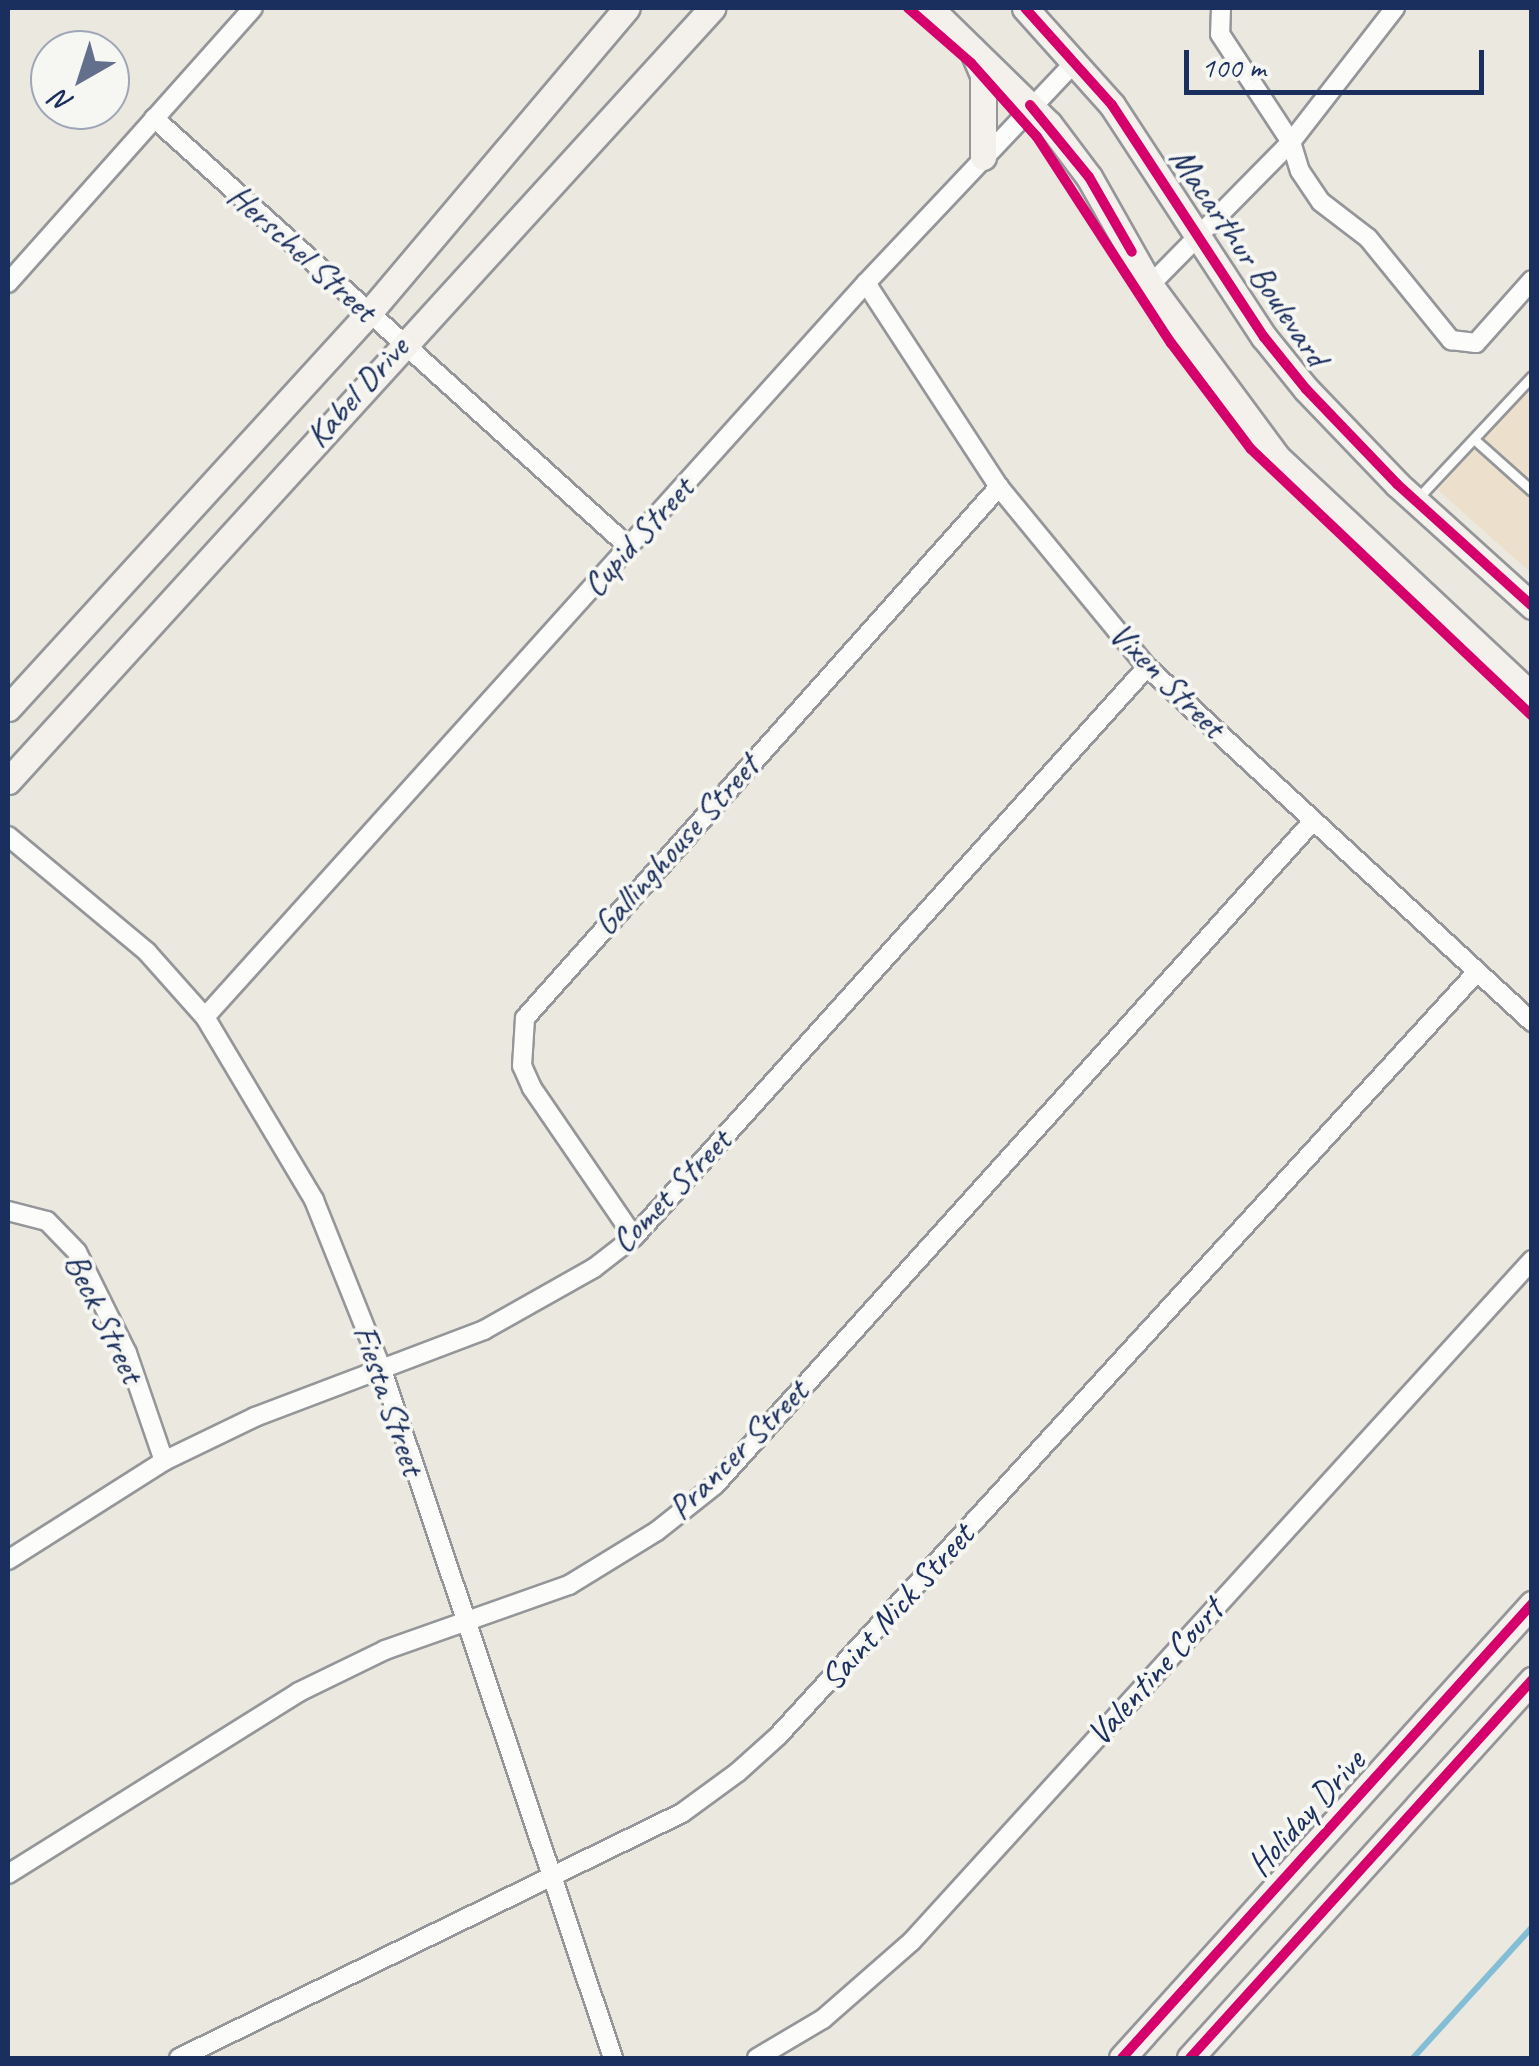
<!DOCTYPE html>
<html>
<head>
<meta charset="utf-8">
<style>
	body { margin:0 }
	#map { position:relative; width:1539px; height:2066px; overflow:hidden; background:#ebe8df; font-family:Caveat,sans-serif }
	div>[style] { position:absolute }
	.built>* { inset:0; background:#ecdfcb }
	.stream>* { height:6px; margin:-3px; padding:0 3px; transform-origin:3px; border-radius:3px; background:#83bed6 }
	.roads { filter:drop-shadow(2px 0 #949699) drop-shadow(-2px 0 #949699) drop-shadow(0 2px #949699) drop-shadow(0 -2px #949699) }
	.lane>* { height:9px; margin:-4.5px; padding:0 4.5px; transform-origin:4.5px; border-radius:4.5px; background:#fcfcfa }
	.street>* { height:18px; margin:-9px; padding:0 9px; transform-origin:9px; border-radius:9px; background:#fcfcfa }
	.secondary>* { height:25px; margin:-12.5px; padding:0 12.5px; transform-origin:12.5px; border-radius:12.5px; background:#f4f1ec }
	.cycleway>* { height:10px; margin:-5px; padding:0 5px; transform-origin:5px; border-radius:5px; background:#d6006c }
	span { translate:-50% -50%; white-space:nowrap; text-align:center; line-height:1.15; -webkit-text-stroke:8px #f6f6f2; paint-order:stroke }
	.street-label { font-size:35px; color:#1b2f5e }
	.frame { position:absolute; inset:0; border:10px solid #1b2f5e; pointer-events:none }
	.north { position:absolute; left:30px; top:30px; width:100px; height:100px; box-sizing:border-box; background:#f6f6f2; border:2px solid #9ea6b7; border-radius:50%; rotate:219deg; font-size:28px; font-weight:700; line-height:40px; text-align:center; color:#1b2f5e }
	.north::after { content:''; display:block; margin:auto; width:35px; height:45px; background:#64708b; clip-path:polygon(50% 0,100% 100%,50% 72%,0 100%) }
	.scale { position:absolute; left:1184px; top:50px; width:300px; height:45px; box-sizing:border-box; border:5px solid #1b2f5e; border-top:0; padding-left:12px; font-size:30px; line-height:35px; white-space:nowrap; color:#1b2f5e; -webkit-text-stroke:8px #f6f6f2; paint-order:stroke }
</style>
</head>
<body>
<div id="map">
	<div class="built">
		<div style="clip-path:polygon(1531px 386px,1531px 573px,1438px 490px)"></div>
	</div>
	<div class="stream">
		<div style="left:1413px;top:2058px;width:177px;rotate:-47.7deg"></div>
	</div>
	<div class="roads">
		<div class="lane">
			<div style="left:1475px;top:440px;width:76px;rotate:41.8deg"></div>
			<div style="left:1417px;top:499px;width:168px;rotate:-46.9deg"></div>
		</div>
		<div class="street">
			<div style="left:1221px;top:8px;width:26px;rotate:92deg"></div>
			<div style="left:1220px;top:34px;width:129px;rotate:56.7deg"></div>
			<div style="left:1291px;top:142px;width:30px;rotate:73deg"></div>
			<div style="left:1300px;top:171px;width:37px;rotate:56deg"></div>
			<div style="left:1321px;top:202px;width:59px;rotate:37.5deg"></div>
			<div style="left:1368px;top:238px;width:132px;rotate:50.9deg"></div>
			<div style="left:1451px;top:340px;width:25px;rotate:7deg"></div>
			<div style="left:1476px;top:343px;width:84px;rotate:-48.4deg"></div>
			<div style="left:154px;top:118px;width:640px;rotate:42.09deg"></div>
			<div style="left:8px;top:283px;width:368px;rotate:-48.3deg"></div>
			<div style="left:866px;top:283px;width:244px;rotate:56.9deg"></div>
			<div style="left:999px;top:487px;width:233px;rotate:50.6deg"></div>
			<div style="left:1147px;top:667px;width:524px;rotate:42.68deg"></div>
			<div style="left:1150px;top:285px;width:201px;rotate:-45.4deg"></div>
			<div style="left:1291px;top:142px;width:170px;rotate:-52.2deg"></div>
			<div style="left:8px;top:836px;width:181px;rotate:39.8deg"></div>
			<div style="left:147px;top:952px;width:87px;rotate:48.3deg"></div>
			<div style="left:205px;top:1017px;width:213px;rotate:59.2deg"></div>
			<div style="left:314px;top:1200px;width:183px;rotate:68.2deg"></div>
			<div style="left:382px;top:1370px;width:726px;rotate:71.44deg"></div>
			<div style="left:205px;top:1017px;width:988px;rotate:-48deg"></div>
			<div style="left:866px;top:283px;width:306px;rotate:-46.6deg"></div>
			<div style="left:8px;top:1211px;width:40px;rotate:14.4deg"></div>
			<div style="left:47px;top:1221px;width:43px;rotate:45.9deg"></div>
			<div style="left:77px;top:1252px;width:113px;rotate:63.7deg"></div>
			<div style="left:127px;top:1353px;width:114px;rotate:71.1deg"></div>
			<div style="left:634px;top:1237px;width:181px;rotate:-124.4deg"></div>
			<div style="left:532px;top:1088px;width:24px;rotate:-114deg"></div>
			<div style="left:522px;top:1066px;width:48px;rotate:-86.4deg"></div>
			<div style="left:525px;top:1018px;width:712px;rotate:-48.25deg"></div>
			<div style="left:8px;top:1560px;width:185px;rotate:-32.4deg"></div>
			<div style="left:164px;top:1461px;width:101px;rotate:-25.8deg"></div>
			<div style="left:255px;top:1417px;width:245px;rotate:-20.8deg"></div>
			<div style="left:484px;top:1330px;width:126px;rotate:-29.4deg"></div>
			<div style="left:594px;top:1268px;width:51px;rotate:-37.8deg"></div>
			<div style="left:634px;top:1237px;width:767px;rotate:-48.01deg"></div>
			<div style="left:8px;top:1874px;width:343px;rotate:-32deg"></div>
			<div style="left:299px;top:1692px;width:96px;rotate:-26deg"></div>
			<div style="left:385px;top:1650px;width:195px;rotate:-19.5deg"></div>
			<div style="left:569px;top:1585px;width:103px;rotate:-31.5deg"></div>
			<div style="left:657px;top:1531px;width:74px;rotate:-38.4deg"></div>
			<div style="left:715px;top:1485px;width:894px;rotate:-47.99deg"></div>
			<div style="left:179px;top:2058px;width:559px;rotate:-25.97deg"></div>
			<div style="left:682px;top:1813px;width:69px;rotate:-36.2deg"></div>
			<div style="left:738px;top:1772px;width:54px;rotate:-42deg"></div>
			<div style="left:778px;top:1736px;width:1034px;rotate:-47.55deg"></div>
			<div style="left:757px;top:2058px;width:77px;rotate:-30.6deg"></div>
			<div style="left:823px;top:2019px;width:118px;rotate:-41.2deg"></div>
			<div style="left:912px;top:1941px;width:921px;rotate:-47.68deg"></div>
		</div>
		<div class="secondary">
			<div style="left:930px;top:8px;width:166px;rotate:44.3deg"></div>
			<div style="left:1049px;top:124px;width:66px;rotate:53deg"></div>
			<div style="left:1089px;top:177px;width:124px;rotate:60.5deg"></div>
			<div style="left:1150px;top:285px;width:215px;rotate:53.5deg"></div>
			<div style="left:1278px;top:458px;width:348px;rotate:43.1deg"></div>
			<div style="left:1025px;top:8px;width:130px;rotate:48.1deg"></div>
			<div style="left:1112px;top:105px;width:277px;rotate:56.8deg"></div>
			<div style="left:1264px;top:337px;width:67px;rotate:51.1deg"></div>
			<div style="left:1306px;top:389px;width:132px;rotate:46.2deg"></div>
			<div style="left:1397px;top:484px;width:182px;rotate:42.1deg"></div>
			<div style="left:972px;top:49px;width:28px;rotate:67deg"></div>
			<div style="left:983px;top:75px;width:82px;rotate:90deg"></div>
			<div style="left:8px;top:708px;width:534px;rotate:-47.58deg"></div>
			<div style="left:368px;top:314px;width:401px;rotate:-49.8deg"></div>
			<div style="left:8px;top:781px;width:1046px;rotate:-47.67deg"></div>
			<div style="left:1122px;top:2058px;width:612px;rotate:-47.92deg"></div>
			<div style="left:1190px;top:2058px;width:510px;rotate:-47.86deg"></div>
		</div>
	</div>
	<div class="cycleway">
		<div style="left:908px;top:8px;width:84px;rotate:41.1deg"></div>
		<div style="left:971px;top:63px;width:99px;rotate:48.3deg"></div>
		<div style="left:1037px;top:137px;width:246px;rotate:57deg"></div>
		<div style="left:1171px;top:343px;width:133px;rotate:53deg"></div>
		<div style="left:1251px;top:449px;width:388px;rotate:43.5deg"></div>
		<div style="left:1025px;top:8px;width:130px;rotate:48.1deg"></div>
		<div style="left:1112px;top:105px;width:277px;rotate:56.8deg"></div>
		<div style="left:1264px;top:337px;width:67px;rotate:51.1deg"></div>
		<div style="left:1306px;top:389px;width:132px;rotate:46.2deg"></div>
		<div style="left:1397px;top:484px;width:182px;rotate:42.1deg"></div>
		<div style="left:1030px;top:105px;width:93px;rotate:50.7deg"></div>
		<div style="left:1089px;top:177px;width:86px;rotate:60.2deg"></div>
		<div style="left:1122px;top:2058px;width:612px;rotate:-47.92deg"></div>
		<div style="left:1190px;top:2058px;width:510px;rotate:-47.86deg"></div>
	</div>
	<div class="street-label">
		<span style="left:302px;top:253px;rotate:42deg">Herschel Street</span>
		<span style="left:1249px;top:257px;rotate:56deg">Macarthur Boulevard</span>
		<span style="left:357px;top:392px;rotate:-48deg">Kabel Drive</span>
		<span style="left:638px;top:537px;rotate:-48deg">Cupid Street</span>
		<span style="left:1167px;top:680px;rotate:45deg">Vixen Street</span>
		<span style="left:676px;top:845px;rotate:-48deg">Gallinghouse Street</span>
		<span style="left:671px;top:1191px;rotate:-46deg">Comet Street</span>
		<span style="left:104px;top:1318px;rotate:64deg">Beck Street</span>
		<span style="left:389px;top:1400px;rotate:71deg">Fiesta Street</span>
		<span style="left:738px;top:1450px;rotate:-45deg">Prancer Street</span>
		<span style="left:897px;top:1607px;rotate:-48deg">Saint Nick Street</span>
		<span style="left:1155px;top:1672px;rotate:-48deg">Valentine Court</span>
		<span style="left:1306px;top:1813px;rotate:-48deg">Holiday Drive</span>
	</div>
	<div class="frame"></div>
	<div class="north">N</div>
	<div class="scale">100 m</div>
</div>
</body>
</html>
